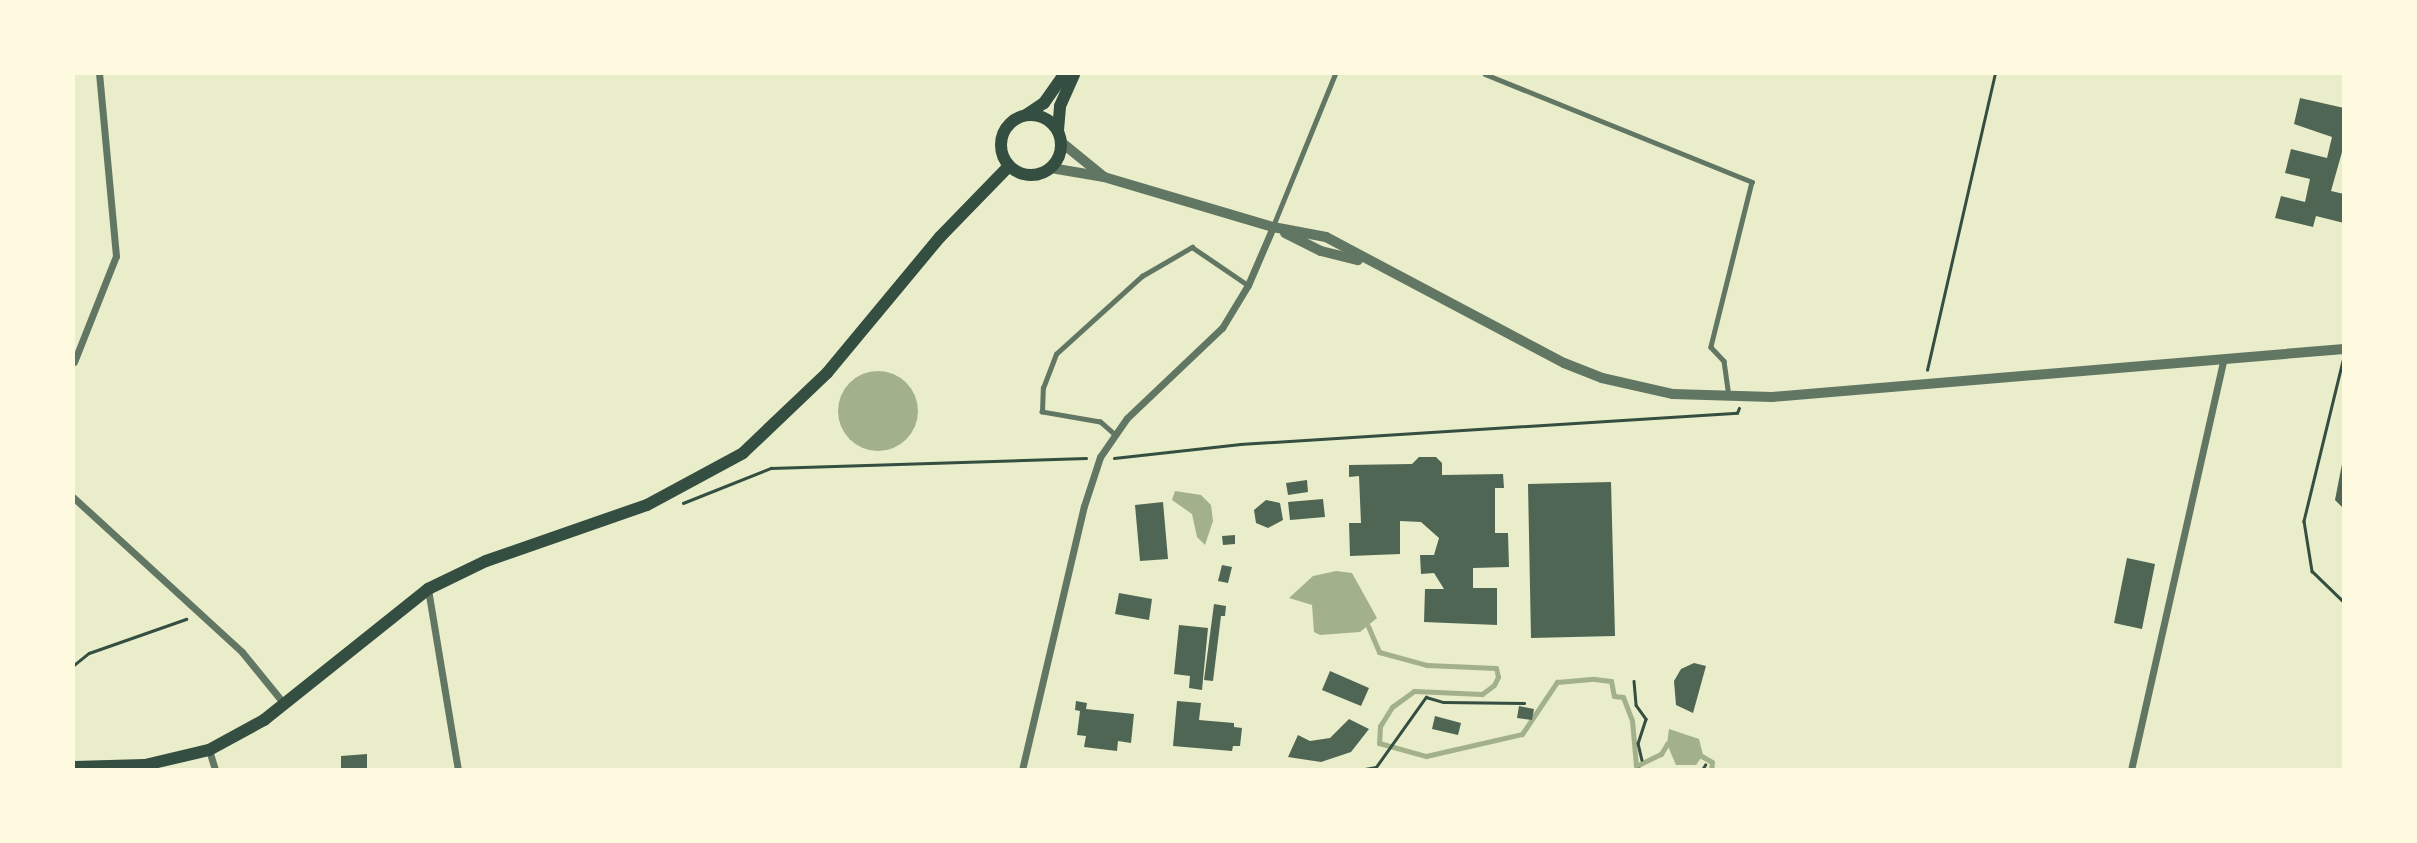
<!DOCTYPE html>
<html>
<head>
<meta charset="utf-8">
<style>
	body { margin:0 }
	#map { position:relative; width:2417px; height:843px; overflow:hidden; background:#e9edc9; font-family:Merriweather,serif }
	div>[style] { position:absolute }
	.water>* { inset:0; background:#a3b18a }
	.round { border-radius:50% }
	.stream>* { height:5px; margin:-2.5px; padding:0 2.5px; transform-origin:2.5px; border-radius:2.5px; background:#a3b18a }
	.building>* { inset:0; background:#4f6655 }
	.path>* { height:2.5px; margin:-1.25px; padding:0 1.25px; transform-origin:1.25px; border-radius:1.25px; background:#344e41 }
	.service>* { height:4.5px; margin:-2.25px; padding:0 2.25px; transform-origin:2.25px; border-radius:2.25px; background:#617663 }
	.minor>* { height:7px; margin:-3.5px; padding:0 3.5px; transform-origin:3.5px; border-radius:3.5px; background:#617663 }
	.tertiary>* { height:10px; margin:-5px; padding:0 5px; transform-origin:5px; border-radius:5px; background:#617663 }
	.secondary>* { height:12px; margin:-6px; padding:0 6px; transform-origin:6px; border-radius:6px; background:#344e41 }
	.secondary>.ring { margin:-6px; padding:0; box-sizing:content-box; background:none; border:12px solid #344e41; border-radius:50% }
	span { translate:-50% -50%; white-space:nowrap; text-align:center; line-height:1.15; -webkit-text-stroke:5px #fefae0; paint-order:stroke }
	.frame { position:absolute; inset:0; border:75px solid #fefae0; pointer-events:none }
</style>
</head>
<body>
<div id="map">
	<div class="water">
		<div class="round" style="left:838px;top:371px;width:80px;height:80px"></div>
		<div style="clip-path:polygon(1175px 491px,1201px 495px,1211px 505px,1213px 521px,1205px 545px,1197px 537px,1192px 514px,1172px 500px)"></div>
		<div style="clip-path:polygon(1336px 571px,1352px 573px,1377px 618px,1360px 632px,1320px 635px,1314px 632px,1312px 605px,1289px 598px,1313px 576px)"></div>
		<div style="clip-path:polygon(1669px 729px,1699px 739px,1703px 755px,1696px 765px,1676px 765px,1667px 744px)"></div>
	</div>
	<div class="stream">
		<div style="left:1368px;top:626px;width:28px;rotate:67deg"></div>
		<div style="left:1379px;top:652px;width:50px;rotate:15.2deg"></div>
		<div style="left:1427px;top:665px;width:69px;rotate:2.5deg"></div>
		<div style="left:1496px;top:668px;width:9px;rotate:77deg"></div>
		<div style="left:1498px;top:677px;width:9px;rotate:117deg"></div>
		<div style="left:1494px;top:685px;width:15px;rotate:143deg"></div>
		<div style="left:1482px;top:694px;width:68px;rotate:-177.5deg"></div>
		<div style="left:1414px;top:691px;width:27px;rotate:144deg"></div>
		<div style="left:1392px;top:707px;width:22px;rotate:122deg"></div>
		<div style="left:1380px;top:726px;width:17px;rotate:93deg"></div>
		<div style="left:1379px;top:743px;width:49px;rotate:15.5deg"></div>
		<div style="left:1426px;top:756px;width:98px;rotate:-12.9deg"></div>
		<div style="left:1522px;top:734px;width:63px;rotate:-56.1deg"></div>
		<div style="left:1557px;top:682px;width:37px;rotate:-5deg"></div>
		<div style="left:1594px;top:679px;width:17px;rotate:7deg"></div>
		<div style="left:1611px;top:681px;width:15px;rotate:79deg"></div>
		<div style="left:1614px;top:696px;width:9px;rotate:6deg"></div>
		<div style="left:1623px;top:697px;width:25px;rotate:69deg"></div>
		<div style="left:1632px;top:720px;width:46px;rotate:85deg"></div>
		<div style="left:1636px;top:766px;width:28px;rotate:-26deg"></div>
		<div style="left:1661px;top:754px;width:12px;rotate:-59deg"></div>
		<div style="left:1667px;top:744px;width:5px;rotate:22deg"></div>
		<div style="left:1698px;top:754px;width:16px;rotate:30deg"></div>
		<div style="left:1712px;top:762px;width:8px;rotate:97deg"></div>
	</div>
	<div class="building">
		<div style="clip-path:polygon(2300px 98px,2344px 108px,2344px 145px,2331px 191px,2344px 194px,2344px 223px,2316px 216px,2313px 227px,2275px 218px,2281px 196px,2305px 202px,2310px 179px,2285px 173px,2291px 149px,2327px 158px,2332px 137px,2294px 124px)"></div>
		<div style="clip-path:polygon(1419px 457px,1436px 457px,1442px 463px,1442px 475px,1503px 474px,1504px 488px,1495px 488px,1495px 533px,1508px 533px,1509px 567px,1473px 568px,1473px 588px,1497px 588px,1497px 625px,1424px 622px,1425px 589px,1444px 589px,1434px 573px,1421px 574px,1420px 555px,1434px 555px,1439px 538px,1421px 522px,1400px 521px,1400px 554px,1350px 556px,1349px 523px,1361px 523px,1359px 476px,1349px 477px,1349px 465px,1412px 464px)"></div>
		<div style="clip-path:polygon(2342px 464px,2344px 464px,2344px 509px,2335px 500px)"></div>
		<div style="clip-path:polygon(1307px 480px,1308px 492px,1288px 495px,1286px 483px)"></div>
		<div style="clip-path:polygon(1611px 482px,1615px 636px,1531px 638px,1528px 484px)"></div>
		<div style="clip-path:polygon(1323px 499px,1325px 517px,1290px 520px,1288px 502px)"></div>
		<div style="clip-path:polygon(1266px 500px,1280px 503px,1283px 520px,1268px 528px,1256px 523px,1254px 510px)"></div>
		<div style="clip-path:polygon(1163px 502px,1168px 559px,1140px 561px,1135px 505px)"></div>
		<div style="clip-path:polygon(1235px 535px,1235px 544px,1223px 545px,1222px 536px)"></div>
		<div style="clip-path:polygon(2127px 558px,2155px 564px,2142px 629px,2114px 623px)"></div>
		<div style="clip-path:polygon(1222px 565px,1232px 567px,1228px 583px,1218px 581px)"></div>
		<div style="clip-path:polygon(1119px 593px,1152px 599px,1149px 620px,1115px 614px)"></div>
		<div style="clip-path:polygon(1214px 604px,1226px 606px,1225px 616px,1221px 616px,1213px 681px,1204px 680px)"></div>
		<div style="clip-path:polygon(1179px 625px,1208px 628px,1202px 690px,1189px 688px,1190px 676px,1174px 674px)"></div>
		<div style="clip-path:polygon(1694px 663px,1706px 666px,1693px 713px,1676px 705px,1674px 681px,1681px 669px)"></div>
		<div style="clip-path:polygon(1330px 671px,1369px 688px,1361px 706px,1322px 690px)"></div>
		<div style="clip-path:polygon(1076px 701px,1087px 703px,1086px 709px,1134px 714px,1131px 743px,1118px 741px,1117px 751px,1084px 747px,1086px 736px,1077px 735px,1080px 711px,1075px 710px)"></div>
		<div style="clip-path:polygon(1177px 701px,1201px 703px,1199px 720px,1234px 723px,1234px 727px,1242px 728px,1240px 746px,1233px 746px,1232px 751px,1173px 746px)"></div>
		<div style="clip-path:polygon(1519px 706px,1534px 709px,1532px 720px,1517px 718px)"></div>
		<div style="clip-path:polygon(1435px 716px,1461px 723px,1458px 735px,1432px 729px)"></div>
		<div style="clip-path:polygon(1349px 719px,1369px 729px,1351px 752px,1321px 762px,1288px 757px,1298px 735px,1310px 741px,1330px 738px)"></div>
		<div style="clip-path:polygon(367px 754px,367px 770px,341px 770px,341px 756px)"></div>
	</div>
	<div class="path">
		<div style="left:2343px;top:361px;width:165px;rotate:103.7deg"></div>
		<div style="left:2304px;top:521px;width:51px;rotate:80.9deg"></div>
		<div style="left:2312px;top:571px;width:45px;rotate:44.1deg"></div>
		<div style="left:1927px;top:370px;width:304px;rotate:-77.1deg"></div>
		<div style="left:1114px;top:458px;width:127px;rotate:-6.3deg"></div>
		<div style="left:1240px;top:444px;width:498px;rotate:-3.6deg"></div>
		<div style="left:1737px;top:413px;width:5px;rotate:-68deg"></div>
		<div style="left:683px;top:503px;width:95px;rotate:-21.7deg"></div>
		<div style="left:771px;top:468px;width:315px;rotate:-1.8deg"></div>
		<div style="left:74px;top:665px;width:19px;rotate:-39deg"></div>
		<div style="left:89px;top:653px;width:103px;rotate:-19.3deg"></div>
		<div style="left:1634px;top:681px;width:24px;rotate:85deg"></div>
		<div style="left:1636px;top:705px;width:17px;rotate:54deg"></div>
		<div style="left:1646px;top:719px;width:25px;rotate:108deg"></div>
		<div style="left:1638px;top:743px;width:17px;rotate:77deg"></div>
		<div style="left:1359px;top:770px;width:17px;rotate:-10deg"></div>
		<div style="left:1376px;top:767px;width:86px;rotate:-54.5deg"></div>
		<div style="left:1426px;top:697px;width:18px;rotate:16deg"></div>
		<div style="left:1443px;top:702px;width:81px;rotate:0.7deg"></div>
		<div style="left:1639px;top:770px;width:1px;rotate:-90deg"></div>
		<div style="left:1702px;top:770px;width:6px;rotate:-59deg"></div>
	</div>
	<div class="service">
		<div style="left:1485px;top:74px;width:288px;rotate:22deg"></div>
		<div style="left:1752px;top:182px;width:170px;rotate:104deg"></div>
		<div style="left:1711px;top:347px;width:19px;rotate:47deg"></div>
		<div style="left:1724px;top:361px;width:35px;rotate:82deg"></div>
		<div style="left:1273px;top:226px;width:164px;rotate:-67.8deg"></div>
		<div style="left:1114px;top:434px;width:18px;rotate:-139deg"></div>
		<div style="left:1100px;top:422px;width:59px;rotate:-170.2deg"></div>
		<div style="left:1042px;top:412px;width:24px;rotate:-88deg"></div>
		<div style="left:1043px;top:388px;width:36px;rotate:-69deg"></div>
		<div style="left:1056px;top:354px;width:116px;rotate:-42.2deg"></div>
		<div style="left:1142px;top:276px;width:58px;rotate:-30.1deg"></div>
		<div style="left:1192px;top:247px;width:68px;rotate:34.2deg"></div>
	</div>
	<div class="minor">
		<div style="left:74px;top:362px;width:114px;rotate:-68.4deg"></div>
		<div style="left:116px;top:256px;width:183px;rotate:-95.3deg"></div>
		<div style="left:74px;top:498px;width:228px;rotate:42.5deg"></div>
		<div style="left:242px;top:652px;width:68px;rotate:50.9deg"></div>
		<div style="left:428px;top:589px;width:183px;rotate:80.6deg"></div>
		<div style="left:209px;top:750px;width:21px;rotate:73deg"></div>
		<div style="left:1022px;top:770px;width:271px;rotate:-76.8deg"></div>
		<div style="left:1084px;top:506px;width:52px;rotate:-71.9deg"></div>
		<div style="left:1100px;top:457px;width:47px;rotate:-55.3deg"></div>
		<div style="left:1127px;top:418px;width:131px;rotate:-43.5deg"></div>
		<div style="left:1222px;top:328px;width:50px;rotate:-58.8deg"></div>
		<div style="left:1248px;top:285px;width:63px;rotate:-66.7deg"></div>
		<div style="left:2131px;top:770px;width:422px;rotate:-77.3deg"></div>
	</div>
	<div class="tertiary">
		<div style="left:1061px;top:142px;width:55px;rotate:39.1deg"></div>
		<div style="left:1051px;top:168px;width:54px;rotate:9.6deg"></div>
		<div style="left:1104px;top:177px;width:176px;rotate:16.5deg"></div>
		<div style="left:1273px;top:227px;width:54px;rotate:10.7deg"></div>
		<div style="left:1326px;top:237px;width:269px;rotate:27.9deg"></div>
		<div style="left:1564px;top:363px;width:41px;rotate:21.5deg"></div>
		<div style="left:1602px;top:378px;width:73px;rotate:12.7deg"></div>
		<div style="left:1673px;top:394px;width:99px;rotate:1.7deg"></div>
		<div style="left:1772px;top:397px;width:574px;rotate:-4.8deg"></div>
		<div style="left:1285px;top:233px;width:40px;rotate:26.6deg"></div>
		<div style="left:1321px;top:251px;width:38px;rotate:14deg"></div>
	</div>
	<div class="secondary">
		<div class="ring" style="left:1001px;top:115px;width:48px;height:48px"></div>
		<div style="left:1026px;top:115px;width:22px;rotate:-34deg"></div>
		<div style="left:1044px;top:103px;width:35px;rotate:-55deg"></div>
		<div style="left:1058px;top:130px;width:24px;rotate:-85deg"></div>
		<div style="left:1060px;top:106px;width:35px;rotate:-66deg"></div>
		<div style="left:74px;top:767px;width:71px;rotate:-1.6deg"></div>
		<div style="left:145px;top:765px;width:66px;rotate:-13.2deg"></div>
		<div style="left:209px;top:750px;width:63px;rotate:-28.6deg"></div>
		<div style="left:264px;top:720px;width:210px;rotate:-38.6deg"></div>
		<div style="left:428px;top:589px;width:64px;rotate:-25.8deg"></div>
		<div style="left:486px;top:561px;width:170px;rotate:-19.2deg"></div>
		<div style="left:647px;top:505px;width:109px;rotate:-28.4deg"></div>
		<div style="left:743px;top:453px;width:116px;rotate:-43.6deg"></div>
		<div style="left:827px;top:373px;width:177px;rotate:-50.3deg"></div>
		<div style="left:940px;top:237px;width:99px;rotate:-45.8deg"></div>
	</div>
	<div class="frame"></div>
</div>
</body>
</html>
